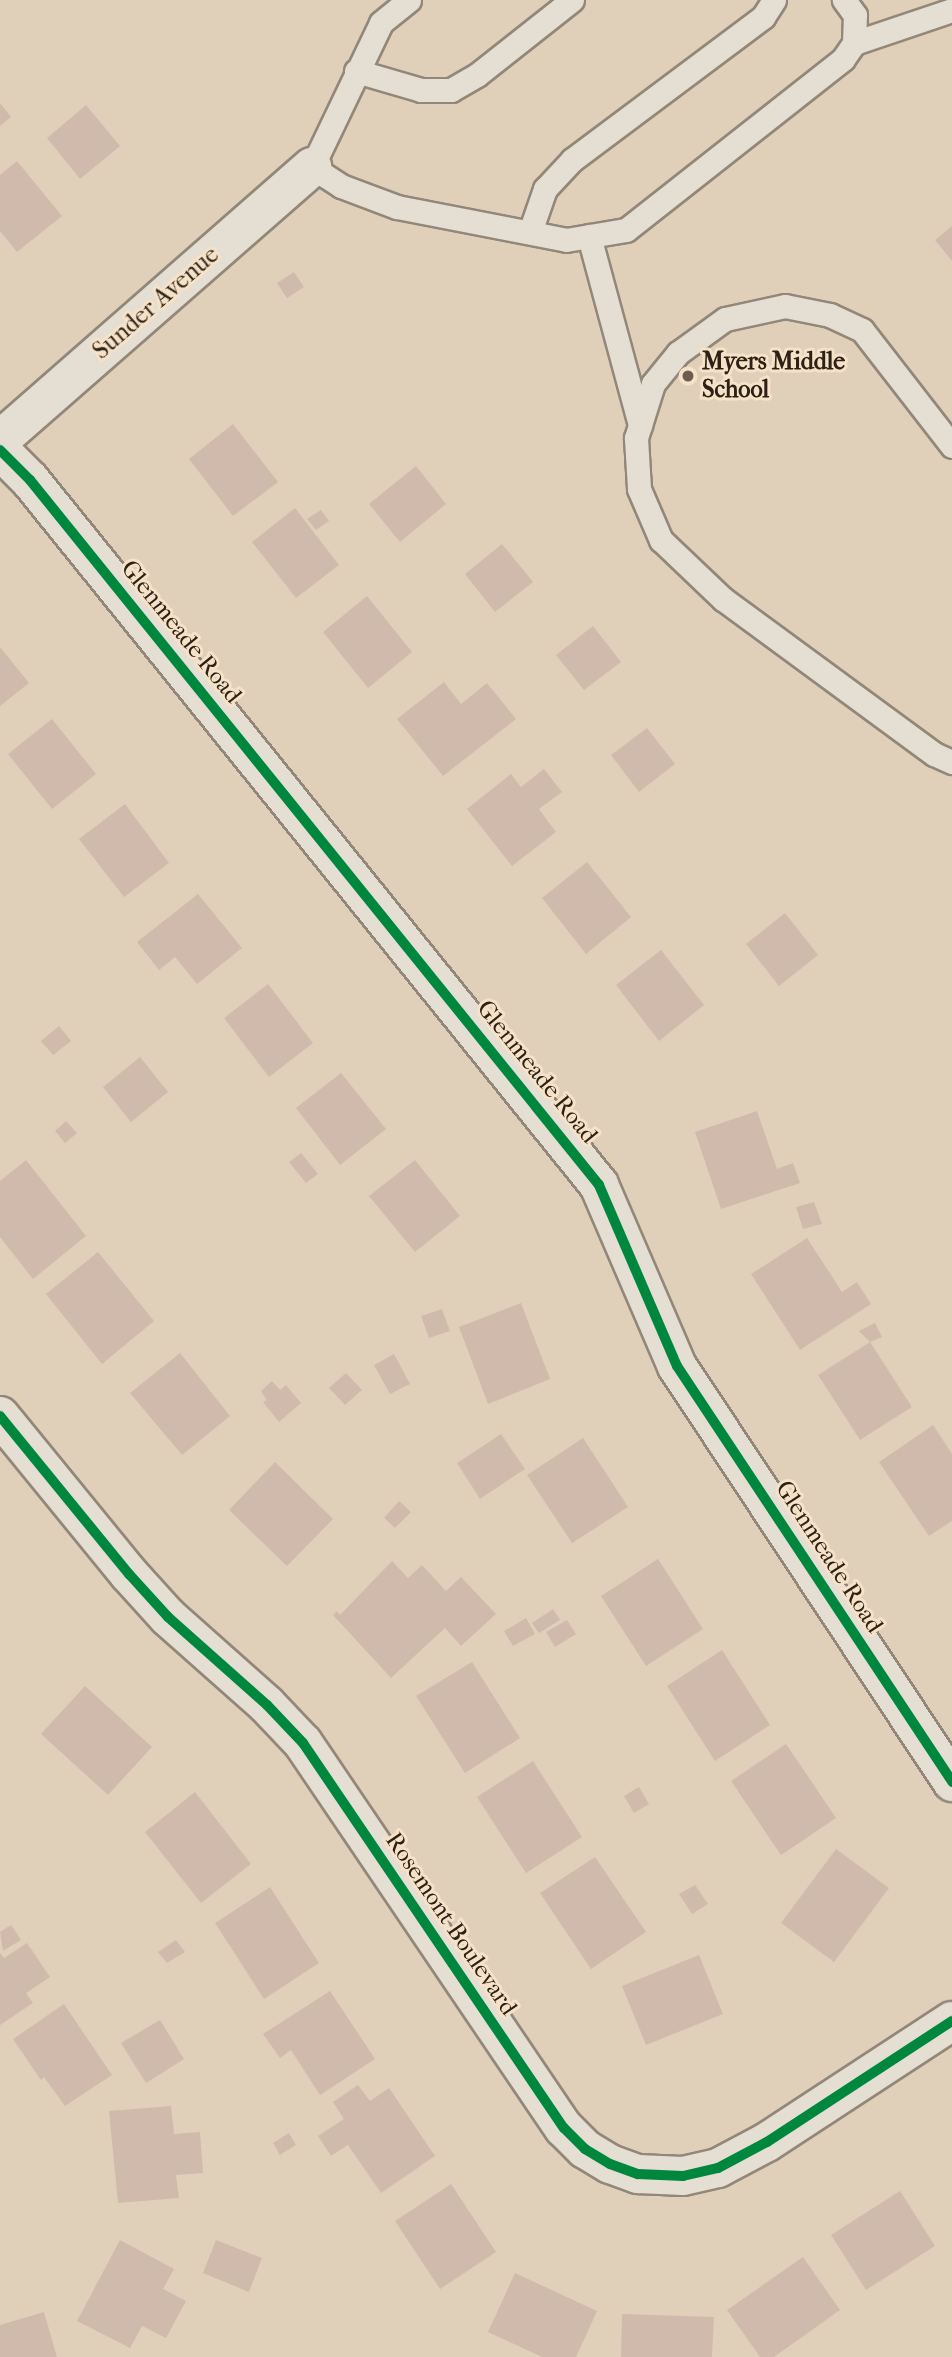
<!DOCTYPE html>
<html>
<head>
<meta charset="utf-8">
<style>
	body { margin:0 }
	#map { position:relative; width:952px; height:2357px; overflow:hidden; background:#e0d0b9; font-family:"IM FELL French Canon",serif }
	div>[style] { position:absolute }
	.building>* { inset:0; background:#d0baac }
	.roads { filter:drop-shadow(2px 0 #928779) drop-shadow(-2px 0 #928779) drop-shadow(0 2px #928779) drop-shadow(0 -2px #928779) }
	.service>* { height:23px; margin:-11.5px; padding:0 11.5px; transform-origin:11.5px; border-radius:11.5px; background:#e5ded2 }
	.minor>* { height:38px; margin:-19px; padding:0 19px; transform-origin:19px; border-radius:19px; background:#e5ded2 }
	.cycleway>* { height:10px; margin:-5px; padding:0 5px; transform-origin:5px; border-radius:5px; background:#00873e }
	.dots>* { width:19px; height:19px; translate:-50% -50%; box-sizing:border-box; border:4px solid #f5e2c8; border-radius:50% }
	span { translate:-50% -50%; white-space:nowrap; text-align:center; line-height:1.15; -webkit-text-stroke:6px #f5e2c8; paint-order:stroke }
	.street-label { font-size:24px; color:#2c2115 }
	.poi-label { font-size:24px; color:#2c2115; font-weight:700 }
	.left { translate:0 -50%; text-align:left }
</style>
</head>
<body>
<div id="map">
	<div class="building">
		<div style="clip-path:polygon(0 103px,11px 117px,0 126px)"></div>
		<div style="clip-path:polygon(86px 105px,120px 146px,80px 179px,47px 138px)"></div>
		<div style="clip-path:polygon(17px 161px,62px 216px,17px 252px,0 231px,0 175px)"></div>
		<div style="clip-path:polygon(952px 226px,952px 261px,935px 240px)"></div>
		<div style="clip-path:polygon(294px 272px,304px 287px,287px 298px,277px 283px)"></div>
		<div style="clip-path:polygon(233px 424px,278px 482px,233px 516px,189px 459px)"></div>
		<div style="clip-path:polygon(416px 466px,446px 504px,400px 542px,369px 504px)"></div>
		<div style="clip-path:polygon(295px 508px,339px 565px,296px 598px,252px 542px)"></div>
		<div style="clip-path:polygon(321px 510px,329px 521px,316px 530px,307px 519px)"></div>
		<div style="clip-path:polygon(502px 544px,533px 582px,495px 612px,465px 574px)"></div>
		<div style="clip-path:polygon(367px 596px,412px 652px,368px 688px,323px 632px)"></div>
		<div style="clip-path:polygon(593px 626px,621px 662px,584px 690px,556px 655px)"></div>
		<div style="clip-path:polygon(0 647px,29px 683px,0 706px)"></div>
		<div style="clip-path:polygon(444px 682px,461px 704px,487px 683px,516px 719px,443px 776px,397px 719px)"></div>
		<div style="clip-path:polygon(52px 719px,96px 774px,52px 809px,8px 754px)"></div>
		<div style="clip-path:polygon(647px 728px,675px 764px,639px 792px,611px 755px)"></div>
		<div style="clip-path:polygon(544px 769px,562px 792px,539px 809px,556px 832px,512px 866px,467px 809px,511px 774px,521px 787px)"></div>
		<div style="clip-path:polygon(125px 804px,169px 863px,124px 897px,79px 839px)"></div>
		<div style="clip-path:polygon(587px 862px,631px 917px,586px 954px,542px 898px)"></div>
		<div style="clip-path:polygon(198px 894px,242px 948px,197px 984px,175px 957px,159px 970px,137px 942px)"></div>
		<div style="clip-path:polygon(785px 913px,818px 955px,779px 986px,746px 944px)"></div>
		<div style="clip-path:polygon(661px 950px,704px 1005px,659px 1041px,616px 985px)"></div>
		<div style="clip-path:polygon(268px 984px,313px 1043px,269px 1077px,224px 1018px)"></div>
		<div style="clip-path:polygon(59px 1026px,71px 1041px,53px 1055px,41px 1041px)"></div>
		<div style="clip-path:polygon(140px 1057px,168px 1092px,131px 1122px,103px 1087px)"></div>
		<div style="clip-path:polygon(341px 1073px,386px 1129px,340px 1165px,296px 1108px)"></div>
		<div style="clip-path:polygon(757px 1111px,777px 1169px,793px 1163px,800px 1183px,721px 1209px,695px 1132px)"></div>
		<div style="clip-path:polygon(66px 1121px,77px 1133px,65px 1143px,55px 1131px)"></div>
		<div style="clip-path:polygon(301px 1153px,318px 1174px,306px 1183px,289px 1162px)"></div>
		<div style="clip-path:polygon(26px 1160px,86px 1236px,33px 1279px,0 1237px,0 1181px)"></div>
		<div style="clip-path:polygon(415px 1160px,460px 1216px,415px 1252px,369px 1196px)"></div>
		<div style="clip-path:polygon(814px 1202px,822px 1224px,803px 1229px,796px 1207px)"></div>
		<div style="clip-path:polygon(807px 1238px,842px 1292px,857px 1282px,871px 1304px,800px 1350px,751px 1274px)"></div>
		<div style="clip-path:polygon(98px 1252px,154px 1321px,102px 1364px,46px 1294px)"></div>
		<div style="clip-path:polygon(521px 1303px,550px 1379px,488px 1404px,459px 1327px)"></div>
		<div style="clip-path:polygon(442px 1309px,450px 1331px,429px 1338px,421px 1316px)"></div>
		<div style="clip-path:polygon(875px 1323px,882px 1337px,870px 1342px,859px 1331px)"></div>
		<div style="clip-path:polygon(870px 1342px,912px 1407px,860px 1440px,818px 1375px)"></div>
		<div style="clip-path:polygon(180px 1353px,230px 1416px,182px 1455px,130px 1393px)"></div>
		<div style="clip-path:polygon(394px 1354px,410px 1384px,390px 1394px,374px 1365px)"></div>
		<div style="clip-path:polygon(346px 1373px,362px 1390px,345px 1405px,329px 1388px)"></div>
		<div style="clip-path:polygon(272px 1381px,280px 1390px,286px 1385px,301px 1403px,279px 1422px,263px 1402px,267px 1400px,261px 1391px)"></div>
		<div style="clip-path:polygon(933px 1425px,952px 1454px,952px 1521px,929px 1536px,879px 1462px)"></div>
		<div style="clip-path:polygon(501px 1434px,525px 1469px,480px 1499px,457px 1463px)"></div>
		<div style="clip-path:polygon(583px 1438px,628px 1507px,572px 1543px,527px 1475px)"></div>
		<div style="clip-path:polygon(275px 1462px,333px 1519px,287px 1566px,229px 1510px)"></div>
		<div style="clip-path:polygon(399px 1501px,411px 1512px,395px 1528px,384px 1518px)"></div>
		<div style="clip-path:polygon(658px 1559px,703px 1629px,646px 1666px,601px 1596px)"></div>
		<div style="clip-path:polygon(392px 1561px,408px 1578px,422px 1565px,446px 1591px,461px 1577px,496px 1614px,461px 1646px,445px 1628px,391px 1678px,333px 1615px,337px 1611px,340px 1615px)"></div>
		<div style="clip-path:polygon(553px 1609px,560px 1620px,539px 1633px,532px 1623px)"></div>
		<div style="clip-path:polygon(526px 1618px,535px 1634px,513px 1646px,504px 1631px)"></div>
		<div style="clip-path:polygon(567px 1620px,576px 1634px,555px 1647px,546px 1632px)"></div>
		<div style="clip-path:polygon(722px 1650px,770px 1725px,715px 1761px,667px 1686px)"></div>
		<div style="clip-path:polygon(472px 1662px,520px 1738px,465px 1773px,416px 1696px)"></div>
		<div style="clip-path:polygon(85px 1686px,152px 1747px,108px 1795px,41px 1734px)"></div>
		<div style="clip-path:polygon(786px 1744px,836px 1818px,781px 1855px,731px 1781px)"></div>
		<div style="clip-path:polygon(533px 1761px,582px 1837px,526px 1873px,477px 1797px)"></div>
		<div style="clip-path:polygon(639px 1787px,649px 1804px,634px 1813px,624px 1796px)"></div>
		<div style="clip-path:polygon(195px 1792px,251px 1864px,201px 1903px,145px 1832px)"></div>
		<div style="clip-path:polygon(836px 1849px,889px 1888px,834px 1962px,781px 1923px)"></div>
		<div style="clip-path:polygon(595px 1857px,646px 1932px,591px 1969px,540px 1893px)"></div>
		<div style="clip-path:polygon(695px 1885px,708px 1904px,692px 1914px,679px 1894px)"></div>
		<div style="clip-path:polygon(270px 1887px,319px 1963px,264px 1999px,215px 1923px)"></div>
		<div style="clip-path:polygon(11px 1925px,21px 1940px,3px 1951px,0 1932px)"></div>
		<div style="clip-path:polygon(176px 1940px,185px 1952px,167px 1963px,158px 1952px)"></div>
		<div style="clip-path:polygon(27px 1943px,50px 1977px,26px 1993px,33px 2003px,0 2025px,0 1953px,4px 1958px)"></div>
		<div style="clip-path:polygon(699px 1955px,723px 2014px,646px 2045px,622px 1986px)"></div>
		<div style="clip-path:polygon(330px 1991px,375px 2059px,320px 2095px,291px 2050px,280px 2058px,263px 2034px)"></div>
		<div style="clip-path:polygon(64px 2004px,112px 2075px,65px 2106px,44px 2077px,41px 2080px,13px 2039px)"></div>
		<div style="clip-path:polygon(160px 2020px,184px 2059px,146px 2083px,121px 2043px)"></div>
		<div style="clip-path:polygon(358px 2085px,370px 2101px,389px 2088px,435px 2156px,381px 2193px,348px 2145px,331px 2156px,318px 2136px,344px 2119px,333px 2102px)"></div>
		<div style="clip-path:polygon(171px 2106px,174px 2134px,200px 2132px,203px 2173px,176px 2175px,179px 2198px,118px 2203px,109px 2111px)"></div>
		<div style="clip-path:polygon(289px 2133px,296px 2145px,280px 2155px,273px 2143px)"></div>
		<div style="clip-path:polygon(451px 2184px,496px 2252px,440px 2289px,395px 2221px)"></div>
		<div style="clip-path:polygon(900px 2191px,935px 2246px,866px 2290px,831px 2235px)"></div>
		<div style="clip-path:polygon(120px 2240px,174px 2269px,163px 2289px,186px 2301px,166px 2338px,142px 2326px,130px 2348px,77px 2321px)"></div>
		<div style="clip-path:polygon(216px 2240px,262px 2258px,249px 2292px,203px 2273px)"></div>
		<div style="clip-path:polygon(803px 2257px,840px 2310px,774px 2357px,760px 2357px,727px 2310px)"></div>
		<div style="clip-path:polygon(515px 2273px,597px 2311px,576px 2357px,542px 2357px,488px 2332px)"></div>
		<div style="clip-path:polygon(44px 2312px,57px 2357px,0 2357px,0 2325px)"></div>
		<div style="clip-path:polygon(622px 2314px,714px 2317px,712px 2357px,621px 2357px)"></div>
	</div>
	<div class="roads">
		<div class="service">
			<div style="left:409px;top:0;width:36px;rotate:141deg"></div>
			<div style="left:381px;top:23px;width:160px;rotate:115.6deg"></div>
			<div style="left:312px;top:167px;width:35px;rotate:33deg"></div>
			<div style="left:341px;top:186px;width:60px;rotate:20.6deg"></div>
			<div style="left:397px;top:207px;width:172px;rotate:11deg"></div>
			<div style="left:566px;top:240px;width:61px;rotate:-9.5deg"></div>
			<div style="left:626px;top:230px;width:276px;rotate:-38.2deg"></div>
			<div style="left:843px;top:59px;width:19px;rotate:-55deg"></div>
			<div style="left:854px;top:43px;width:28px;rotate:-88deg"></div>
			<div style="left:855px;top:15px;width:19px;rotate:-126deg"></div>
			<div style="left:854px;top:43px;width:103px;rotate:-18.6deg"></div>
			<div style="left:356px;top:71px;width:68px;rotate:16.3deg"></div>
			<div style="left:421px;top:90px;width:30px"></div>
			<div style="left:451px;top:90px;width:30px;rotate:-30deg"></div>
			<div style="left:477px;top:75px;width:121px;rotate:-38.3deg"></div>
			<div style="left:530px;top:232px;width:46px;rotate:-70.8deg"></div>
			<div style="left:545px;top:189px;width:40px;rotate:-47deg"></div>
			<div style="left:572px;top:160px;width:239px;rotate:-36.8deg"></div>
			<div style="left:763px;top:17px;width:20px;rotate:-57deg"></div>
			<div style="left:589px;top:236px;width:196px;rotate:74.9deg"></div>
			<div style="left:952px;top:446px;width:147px;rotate:-127.8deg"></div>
			<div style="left:862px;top:330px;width:35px;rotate:-155deg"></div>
			<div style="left:830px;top:315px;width:46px;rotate:-168.7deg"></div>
			<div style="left:785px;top:306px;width:61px;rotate:167.8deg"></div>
			<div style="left:725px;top:319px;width:58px;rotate:144.1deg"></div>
			<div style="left:678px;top:353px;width:40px;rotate:129deg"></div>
			<div style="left:653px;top:384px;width:57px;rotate:107.5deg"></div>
			<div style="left:636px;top:438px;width:51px;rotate:86.6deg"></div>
			<div style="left:639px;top:489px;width:56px;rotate:66.7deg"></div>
			<div style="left:661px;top:540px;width:86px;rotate:43.6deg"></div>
			<div style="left:723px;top:599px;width:262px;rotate:36.3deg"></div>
			<div style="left:934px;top:754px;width:20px;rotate:24deg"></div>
		</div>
		<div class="minor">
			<div style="left:0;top:440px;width:415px;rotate:-41.2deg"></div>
			<div style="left:0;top:450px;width:42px;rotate:45deg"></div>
			<div style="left:30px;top:480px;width:906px;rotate:51.09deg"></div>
			<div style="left:599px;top:1185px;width:197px;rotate:66.7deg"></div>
			<div style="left:677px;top:1366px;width:499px;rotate:56.5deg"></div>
			<div style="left:0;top:1416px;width:204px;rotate:50.8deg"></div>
			<div style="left:129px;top:1574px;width:58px;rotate:47.8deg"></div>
			<div style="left:168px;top:1617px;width:132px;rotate:41.6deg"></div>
			<div style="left:267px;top:1705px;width:52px;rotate:46.5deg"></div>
			<div style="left:303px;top:1743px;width:465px;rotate:55.9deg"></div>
			<div style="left:564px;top:2128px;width:30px;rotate:45deg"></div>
			<div style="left:585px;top:2149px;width:29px;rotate:31deg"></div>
			<div style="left:610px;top:2164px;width:30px;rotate:20deg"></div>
			<div style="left:638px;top:2174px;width:45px;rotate:2.5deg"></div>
			<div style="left:683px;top:2176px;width:36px;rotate:-13deg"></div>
			<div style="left:718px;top:2168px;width:55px;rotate:-28deg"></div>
			<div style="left:767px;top:2142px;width:221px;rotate:-33.2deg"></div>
		</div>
	</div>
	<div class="cycleway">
		<div style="left:0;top:450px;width:42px;rotate:45deg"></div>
		<div style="left:30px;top:480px;width:906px;rotate:51.09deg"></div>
		<div style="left:599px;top:1185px;width:197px;rotate:66.7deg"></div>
		<div style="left:677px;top:1366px;width:499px;rotate:56.5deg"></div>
		<div style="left:0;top:1416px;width:204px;rotate:50.8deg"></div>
		<div style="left:129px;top:1574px;width:58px;rotate:47.8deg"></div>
		<div style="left:168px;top:1617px;width:132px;rotate:41.6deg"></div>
		<div style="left:267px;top:1705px;width:52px;rotate:46.5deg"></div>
		<div style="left:303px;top:1743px;width:465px;rotate:55.9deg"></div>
		<div style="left:564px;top:2128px;width:30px;rotate:45deg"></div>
		<div style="left:585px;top:2149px;width:29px;rotate:31deg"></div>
		<div style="left:610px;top:2164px;width:30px;rotate:20deg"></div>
		<div style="left:638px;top:2174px;width:45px;rotate:2.5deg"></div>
		<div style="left:683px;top:2176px;width:36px;rotate:-13deg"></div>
		<div style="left:718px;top:2168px;width:55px;rotate:-28deg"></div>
		<div style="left:767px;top:2142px;width:221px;rotate:-33.2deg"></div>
	</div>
	<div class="dots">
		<div style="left:688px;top:376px;background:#6b5e4e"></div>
	</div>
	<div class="street-label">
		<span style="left:156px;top:303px;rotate:-41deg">Sunder Avenue</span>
		<span style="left:181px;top:632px;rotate:51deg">Glenmeade Road</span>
		<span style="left:537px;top:1072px;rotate:51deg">Glenmeade Road</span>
		<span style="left:829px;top:1557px;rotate:57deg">Glenmeade Road</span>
		<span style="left:451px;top:1924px;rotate:56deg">Rosemont Boulevard</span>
	</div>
	<div class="poi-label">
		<span class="left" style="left:702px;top:376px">Myers Middle<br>School</span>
	</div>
</div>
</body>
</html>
